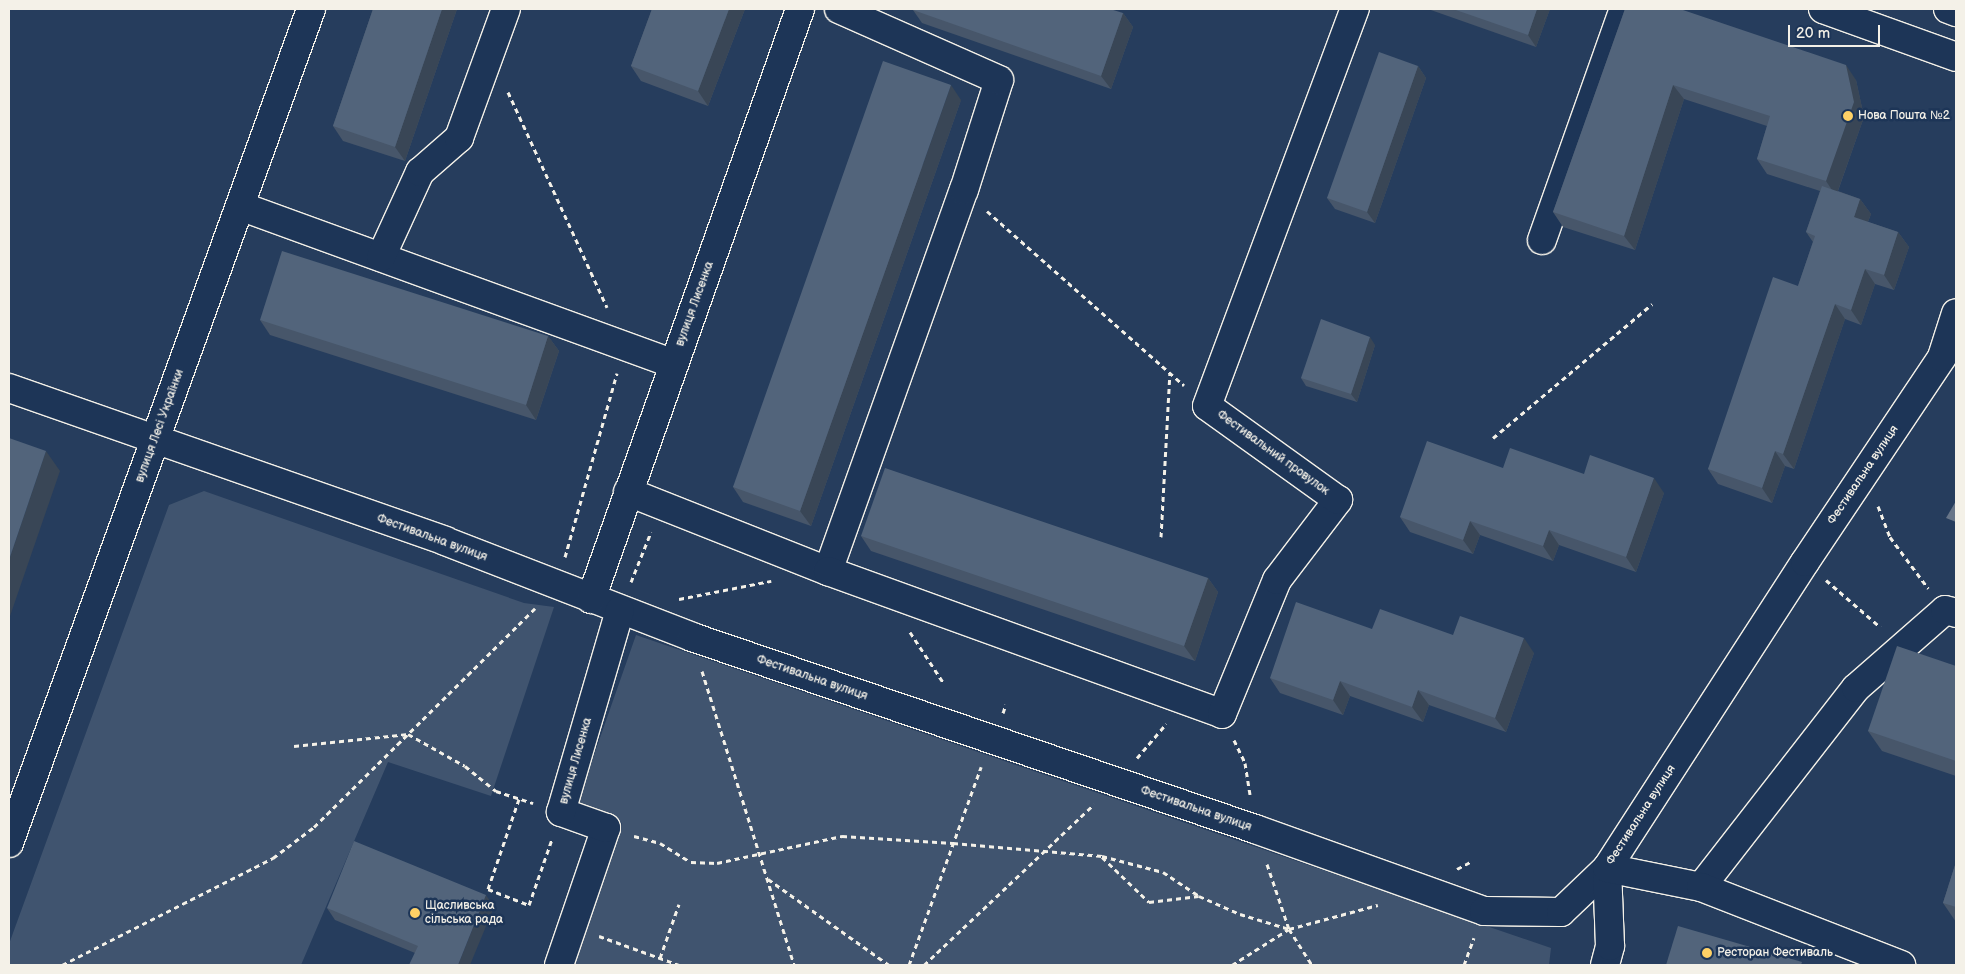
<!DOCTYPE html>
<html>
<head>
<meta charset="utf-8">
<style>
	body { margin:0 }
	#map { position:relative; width:1965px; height:974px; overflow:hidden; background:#263d5d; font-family:"Balsamiq Sans",sans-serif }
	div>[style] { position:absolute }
	.green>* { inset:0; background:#40546f }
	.water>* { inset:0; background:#677588 }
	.path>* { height:3px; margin-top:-1.5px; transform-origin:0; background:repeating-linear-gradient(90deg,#f4f1e8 0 5px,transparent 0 9px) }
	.roads { filter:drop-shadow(1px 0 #f4f1e8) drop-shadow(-1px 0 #f4f1e8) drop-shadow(0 1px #f4f1e8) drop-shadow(0 -1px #f4f1e8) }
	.minor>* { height:28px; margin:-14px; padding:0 14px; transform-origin:14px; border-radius:14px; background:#1d3557 }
	.wall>* { inset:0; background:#47566a }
	.shaded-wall>* { inset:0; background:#394656 }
	.building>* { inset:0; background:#52647b }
	.dots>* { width:14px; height:14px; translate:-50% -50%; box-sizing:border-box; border:2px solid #1d3557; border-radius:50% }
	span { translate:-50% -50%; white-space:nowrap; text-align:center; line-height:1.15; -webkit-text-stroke:5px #1d3557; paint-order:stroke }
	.poi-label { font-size:12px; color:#f4f1e8 }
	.left { translate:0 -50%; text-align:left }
	.street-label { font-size:12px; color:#f4f1e8 }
	.frame { position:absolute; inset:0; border:10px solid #f4f1e8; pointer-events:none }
	.scale { position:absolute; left:1788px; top:25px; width:92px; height:22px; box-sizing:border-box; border:2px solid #f4f1e8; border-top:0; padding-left:6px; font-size:15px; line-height:18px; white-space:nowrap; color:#f4f1e8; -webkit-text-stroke:4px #1d3557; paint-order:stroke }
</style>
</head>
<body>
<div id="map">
	<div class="green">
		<div style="clip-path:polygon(204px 491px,524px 603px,554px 607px,491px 796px,388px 762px,301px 965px,9px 965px,9px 944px,169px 505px)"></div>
		<div style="clip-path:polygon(636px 635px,1551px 948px,1549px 965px,575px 965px,622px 823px,574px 812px)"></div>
	</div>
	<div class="water">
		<div style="clip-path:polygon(1956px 501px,1956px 522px,1946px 518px)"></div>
	</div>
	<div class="path">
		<div style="left:508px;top:92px;width:237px;rotate:65.3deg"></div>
		<div style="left:987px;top:211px;width:263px;rotate:41.5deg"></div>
		<div style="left:1493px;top:438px;width:208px;rotate:-40.1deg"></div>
		<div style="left:1878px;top:506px;width:33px;rotate:69deg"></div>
		<div style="left:1890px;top:537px;width:64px;rotate:53.3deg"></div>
		<div style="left:1161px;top:537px;width:164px;rotate:-86.9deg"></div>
		<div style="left:565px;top:557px;width:191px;rotate:-74.2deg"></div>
		<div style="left:1826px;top:580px;width:72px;rotate:41deg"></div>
		<div style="left:631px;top:582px;width:54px;rotate:-68.2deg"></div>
		<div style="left:679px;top:599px;width:94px;rotate:-11.1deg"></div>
		<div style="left:910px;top:632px;width:60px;rotate:56.6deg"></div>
		<div style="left:702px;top:671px;width:308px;rotate:72.6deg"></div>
		<div style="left:1003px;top:713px;width:9px;rotate:-72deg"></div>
		<div style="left:1234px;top:740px;width:25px;rotate:64deg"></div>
		<div style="left:1245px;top:763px;width:32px;rotate:81deg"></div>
		<div style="left:294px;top:746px;width:115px;rotate:-6deg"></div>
		<div style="left:408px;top:734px;width:65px;rotate:29.3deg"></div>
		<div style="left:465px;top:766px;width:40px;rotate:39deg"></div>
		<div style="left:496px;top:791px;width:39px;rotate:18deg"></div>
		<div style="left:1137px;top:758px;width:45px;rotate:-49.5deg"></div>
		<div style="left:519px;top:799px;width:95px;rotate:109deg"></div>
		<div style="left:488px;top:889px;width:44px;rotate:21.3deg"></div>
		<div style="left:529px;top:905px;width:70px;rotate:-70.8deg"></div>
		<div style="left:634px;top:836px;width:27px;rotate:15deg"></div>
		<div style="left:660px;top:843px;width:36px;rotate:32deg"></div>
		<div style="left:691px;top:862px;width:26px;rotate:2deg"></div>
		<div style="left:717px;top:863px;width:128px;rotate:-12.2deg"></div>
		<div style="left:842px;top:836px;width:111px;rotate:3.6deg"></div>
		<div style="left:953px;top:843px;width:150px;rotate:5deg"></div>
		<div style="left:1102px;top:856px;width:63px;rotate:14.7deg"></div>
		<div style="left:1163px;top:872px;width:43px;rotate:33.7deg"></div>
		<div style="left:1102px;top:857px;width:65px;rotate:43.8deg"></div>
		<div style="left:1149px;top:902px;width:50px;rotate:-6.8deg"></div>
		<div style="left:1199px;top:896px;width:45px;rotate:23.7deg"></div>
		<div style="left:1240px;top:914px;width:51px;rotate:17deg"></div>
		<div style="left:1289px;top:929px;width:92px;rotate:-15.1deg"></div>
		<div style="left:1267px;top:864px;width:69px;rotate:71.3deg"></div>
		<div style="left:1289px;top:929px;width:43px;rotate:57.4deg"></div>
		<div style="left:1457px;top:869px;width:15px;rotate:-28deg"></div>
		<div style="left:768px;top:879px;width:148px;rotate:35.4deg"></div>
		<div style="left:599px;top:936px;width:85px;rotate:19.9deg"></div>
		<div style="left:660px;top:958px;width:57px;rotate:-70.6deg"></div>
		<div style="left:62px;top:965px;width:237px;rotate:-26.9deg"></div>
		<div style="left:273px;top:858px;width:51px;rotate:-37.1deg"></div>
		<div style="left:314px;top:827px;width:311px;rotate:-44.7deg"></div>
		<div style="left:909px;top:965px;width:211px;rotate:-70deg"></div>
		<div style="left:924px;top:965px;width:234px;rotate:-43.4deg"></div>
		<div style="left:1232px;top:965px;width:67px;rotate:-32.3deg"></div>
		<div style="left:1464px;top:965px;width:29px;rotate:-70deg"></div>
	</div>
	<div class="roads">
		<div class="minor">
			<div style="left:1823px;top:9px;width:141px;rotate:19.8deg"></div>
			<div style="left:1948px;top:9px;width:9px;rotate:21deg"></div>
			<div style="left:240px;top:206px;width:462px;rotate:20deg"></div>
			<div style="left:1542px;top:240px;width:245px;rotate:-70.5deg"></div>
			<div style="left:381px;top:257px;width:94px;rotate:-65.4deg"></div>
			<div style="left:420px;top:172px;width:52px;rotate:-41.1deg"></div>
			<div style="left:459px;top:138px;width:137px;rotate:-70deg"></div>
			<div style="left:9px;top:388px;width:462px;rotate:19.3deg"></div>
			<div style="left:445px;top:541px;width:265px;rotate:21.2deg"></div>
			<div style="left:692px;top:637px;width:595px;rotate:18.83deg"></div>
			<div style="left:1255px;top:829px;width:243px;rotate:19.7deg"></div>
			<div style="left:1484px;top:911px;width:77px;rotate:0.7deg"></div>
			<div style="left:1561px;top:912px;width:64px;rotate:-43.7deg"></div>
			<div style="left:1607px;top:868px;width:364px;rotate:-57.1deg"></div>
			<div style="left:1805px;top:562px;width:247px;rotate:-56.2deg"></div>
			<div style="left:1942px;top:357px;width:46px;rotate:-72.3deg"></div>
			<div style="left:628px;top:492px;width:215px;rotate:21.6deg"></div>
			<div style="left:828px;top:571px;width:405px;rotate:-70.4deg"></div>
			<div style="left:964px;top:190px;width:115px;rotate:-72.3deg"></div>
			<div style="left:999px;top:80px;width:175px;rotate:-156.1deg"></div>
			<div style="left:828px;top:571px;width:419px;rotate:19.9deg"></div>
			<div style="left:1222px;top:714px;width:145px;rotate:-67.7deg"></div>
			<div style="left:1277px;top:580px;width:101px;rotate:-52.7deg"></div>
			<div style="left:1338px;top:500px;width:161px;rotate:-144.3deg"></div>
			<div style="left:1207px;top:406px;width:424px;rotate:-69.6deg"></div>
			<div style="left:591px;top:599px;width:626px;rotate:-70.49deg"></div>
			<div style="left:9px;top:843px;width:887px;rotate:-70.09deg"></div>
			<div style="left:1701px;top:887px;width:252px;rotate:-52.1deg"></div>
			<div style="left:1856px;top:688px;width:118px;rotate:-41.2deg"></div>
			<div style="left:1945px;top:610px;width:11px;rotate:15deg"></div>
			<div style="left:559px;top:965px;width:145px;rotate:-71.1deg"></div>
			<div style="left:606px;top:828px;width:48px;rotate:-160.4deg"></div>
			<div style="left:561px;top:812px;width:210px;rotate:-73.7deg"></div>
			<div style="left:1605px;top:965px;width:20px;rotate:-75deg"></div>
			<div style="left:1610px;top:946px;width:78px;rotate:-92.2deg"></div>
			<div style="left:1607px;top:868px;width:96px;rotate:11.4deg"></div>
			<div style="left:1701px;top:887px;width:215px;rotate:21.3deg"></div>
		</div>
	</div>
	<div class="wall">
		<div style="clip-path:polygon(373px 9px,457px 9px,405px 161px,343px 141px,333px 126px)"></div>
		<div style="clip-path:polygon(652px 9px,745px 9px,708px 106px,641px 81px,631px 66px)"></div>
		<div style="clip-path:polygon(1428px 9px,1550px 9px,1536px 47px)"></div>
		<div style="clip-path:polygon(1625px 9px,1856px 80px,1864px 117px,1838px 191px,1860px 199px,1871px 214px,1868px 222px,1898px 232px,1909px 247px,1894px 290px,1875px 284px,1861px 325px,1845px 319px,1794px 469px,1785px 466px,1772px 503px,1718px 484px,1708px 469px,1798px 286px,1813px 242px,1806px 232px,1820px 191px,1767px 174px,1757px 159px,1767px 126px,1684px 99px,1635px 250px,1563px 227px,1553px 212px)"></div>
		<div style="clip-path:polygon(913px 10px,1123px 13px,1133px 27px,1111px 89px,922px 23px)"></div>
		<div style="clip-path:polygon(1418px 66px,1426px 78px,1375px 223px,1335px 209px,1327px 198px)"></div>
		<div style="clip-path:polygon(961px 100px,811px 526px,743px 502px,733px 487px)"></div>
		<div style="clip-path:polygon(260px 320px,548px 336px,559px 351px,536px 420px,270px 335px)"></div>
		<div style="clip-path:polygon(1375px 345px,1357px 402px,1306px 386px,1301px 378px)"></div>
		<div style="clip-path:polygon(1503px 468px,1584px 474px,1664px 493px,1636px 572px,1559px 545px,1553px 561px,1480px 535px,1473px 554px,1410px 532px,1400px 517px)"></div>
		<div style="clip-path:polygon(861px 536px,1208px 578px,1218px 592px,1195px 661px,871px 551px)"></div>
		<div style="clip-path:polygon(1372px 629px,1453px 635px,1534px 653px,1506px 732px,1429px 705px,1423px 722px,1350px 696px,1343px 715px,1280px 693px,1270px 678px)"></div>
		<div style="clip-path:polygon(1956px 666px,1956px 776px,1882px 751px,1868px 731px)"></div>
		<div style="clip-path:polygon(1956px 862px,1956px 922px,1943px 903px)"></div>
		<div style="clip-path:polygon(494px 907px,415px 953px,335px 920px,327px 908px)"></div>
	</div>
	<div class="shaded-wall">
		<div style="clip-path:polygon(442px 9px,457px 9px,405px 161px,395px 147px)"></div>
		<div style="clip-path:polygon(729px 9px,745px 9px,708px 106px,698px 91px)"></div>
		<div style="clip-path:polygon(1537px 9px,1550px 9px,1536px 47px,1528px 35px)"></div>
		<div style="clip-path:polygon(1123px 13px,1133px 27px,1111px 89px,1101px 76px)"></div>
		<div style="clip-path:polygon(1846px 65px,1856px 80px,1864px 117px,1836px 196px,1826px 181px)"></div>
		<div style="clip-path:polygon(1418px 66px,1426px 78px,1375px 223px,1367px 212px)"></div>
		<div style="clip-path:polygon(951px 85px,961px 100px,811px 526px,800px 511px)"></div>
		<div style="clip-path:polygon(1673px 85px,1684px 99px,1635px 250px,1624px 236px)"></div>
		<div style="clip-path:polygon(1860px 199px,1871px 214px,1864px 232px,1854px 217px)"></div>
		<div style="clip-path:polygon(1898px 232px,1909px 247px,1894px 290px,1884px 275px)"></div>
		<div style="clip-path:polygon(1865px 269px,1875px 284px,1861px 325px,1851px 310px)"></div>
		<div style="clip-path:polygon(1835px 304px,1845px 319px,1794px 469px,1783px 454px)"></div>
		<div style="clip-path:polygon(548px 336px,559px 351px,536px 420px,526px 405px)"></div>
		<div style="clip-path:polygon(1370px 337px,1375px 345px,1357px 402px,1351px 394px)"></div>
		<div style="clip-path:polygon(46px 451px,60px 471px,9px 619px,9px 560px)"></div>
		<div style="clip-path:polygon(1775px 451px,1785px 466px,1772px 503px,1762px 488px)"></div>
		<div style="clip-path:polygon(1654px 478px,1664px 493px,1636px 572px,1626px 557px)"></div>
		<div style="clip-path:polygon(1470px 521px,1480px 535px,1473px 554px,1463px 540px)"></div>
		<div style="clip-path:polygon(1549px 530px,1559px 545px,1553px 561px,1543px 546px)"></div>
		<div style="clip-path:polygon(1208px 578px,1218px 592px,1195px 661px,1184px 646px)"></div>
		<div style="clip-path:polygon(1524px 638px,1534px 653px,1506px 732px,1495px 718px)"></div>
		<div style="clip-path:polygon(1340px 681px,1350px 696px,1343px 715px,1333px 700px)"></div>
		<div style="clip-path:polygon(1418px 690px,1429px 705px,1423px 722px,1412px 707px)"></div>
		<div style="clip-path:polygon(486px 895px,494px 907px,470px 965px,458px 965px)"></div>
	</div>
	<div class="building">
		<div style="clip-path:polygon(373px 9px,442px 9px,395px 147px,333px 126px)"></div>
		<div style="clip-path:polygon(652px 9px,729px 9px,698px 91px,631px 66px)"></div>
		<div style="clip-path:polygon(913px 9px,1110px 9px,1123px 13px,1101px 76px,913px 10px)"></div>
		<div style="clip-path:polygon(1453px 9px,1537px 9px,1528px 35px)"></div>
		<div style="clip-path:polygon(1625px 9px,1680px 9px,1846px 65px,1854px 102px,1826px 181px,1757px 159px,1770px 116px,1673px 85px,1624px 236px,1553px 212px)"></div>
		<div style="clip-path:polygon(1379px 52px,1418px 66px,1367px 212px,1327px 198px)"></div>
		<div style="clip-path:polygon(883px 61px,951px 85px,800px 511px,733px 487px)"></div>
		<div style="clip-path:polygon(1822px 186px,1860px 199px,1854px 217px,1898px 232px,1884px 275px,1865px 269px,1851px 310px,1835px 304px,1783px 454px,1775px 451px,1762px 488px,1708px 469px,1773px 277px,1798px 286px,1815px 236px,1806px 232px)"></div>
		<div style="clip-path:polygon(282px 251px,548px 336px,526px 405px,260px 320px)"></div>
		<div style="clip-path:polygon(1321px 319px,1370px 337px,1351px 394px,1301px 378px)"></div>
		<div style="clip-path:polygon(9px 438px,46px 451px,9px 560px)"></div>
		<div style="clip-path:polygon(1427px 441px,1503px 468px,1510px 448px,1584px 474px,1590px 455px,1654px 478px,1626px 557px,1549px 530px,1543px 546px,1470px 521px,1463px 540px,1400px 517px)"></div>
		<div style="clip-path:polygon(885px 468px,1208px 578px,1184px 646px,861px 536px)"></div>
		<div style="clip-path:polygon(1296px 602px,1372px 629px,1380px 609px,1453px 635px,1460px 616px,1524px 638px,1495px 718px,1418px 690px,1412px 707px,1340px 681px,1333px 700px,1270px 678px)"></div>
		<div style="clip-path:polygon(1897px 646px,1956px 666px,1956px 761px,1868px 731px)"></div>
		<div style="clip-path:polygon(354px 841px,486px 895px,458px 965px,409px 965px,418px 946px,327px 908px)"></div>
		<div style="clip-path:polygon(1956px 862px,1956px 907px,1943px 903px)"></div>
		<div style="clip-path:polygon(1678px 926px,1802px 962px,1801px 965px,1666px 965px)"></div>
	</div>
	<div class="dots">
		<div style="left:1848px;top:116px;background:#ffd166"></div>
		<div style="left:415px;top:913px;background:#ffd166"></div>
		<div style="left:1707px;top:953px;background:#ffd166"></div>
	</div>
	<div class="poi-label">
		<span class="left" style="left:1858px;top:116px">Нова Пошта №2</span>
		<span class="left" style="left:425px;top:913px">Щасливська<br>сільська рада</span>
		<span class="left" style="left:1717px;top:953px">Ресторан Фестиваль</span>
	</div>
	<div class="street-label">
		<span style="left:695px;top:304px;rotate:-70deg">вулиця Лисенка</span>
		<span style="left:160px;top:426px;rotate:-70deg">вулиця Лесі Українки</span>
		<span style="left:1273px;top:453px;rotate:36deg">Фестивальний провулок</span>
		<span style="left:1863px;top:475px;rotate:-56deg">Фестивальна вулиця</span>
		<span style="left:432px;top:538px;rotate:20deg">Фестивальна вулиця</span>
		<span style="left:812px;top:678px;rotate:19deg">Фестивальна вулиця</span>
		<span style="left:576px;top:761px;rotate:-74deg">вулиця Лисенка</span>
		<span style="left:1196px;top:809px;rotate:19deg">Фестивальна вулиця</span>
		<span style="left:1641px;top:815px;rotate:-57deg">Фестивальна вулиця</span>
	</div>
	<div class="frame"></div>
	<div class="scale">20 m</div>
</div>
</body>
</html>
